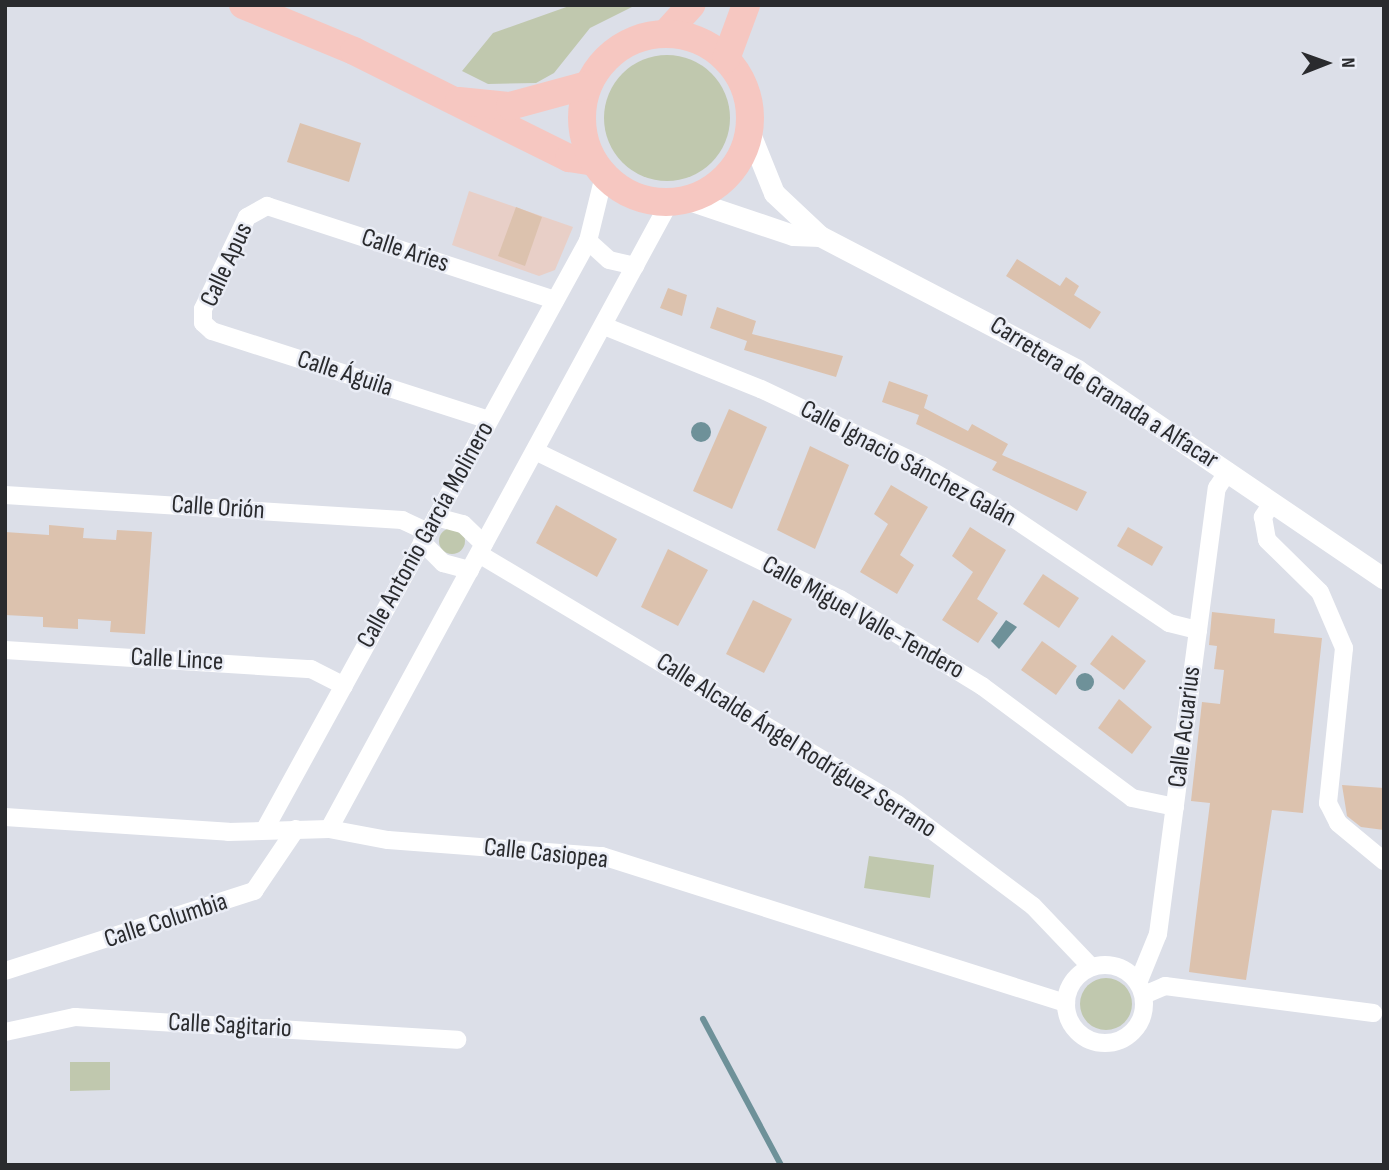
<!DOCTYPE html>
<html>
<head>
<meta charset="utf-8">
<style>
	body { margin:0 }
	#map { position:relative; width:1389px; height:1170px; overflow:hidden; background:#dcdfe8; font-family:"Sofia Sans Condensed",sans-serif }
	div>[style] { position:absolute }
	.commercial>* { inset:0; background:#e8cfc7 }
	.green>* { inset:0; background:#c0c8ae }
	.round { border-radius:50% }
	.water>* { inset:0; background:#6e9199 }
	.stream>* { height:6px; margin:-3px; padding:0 3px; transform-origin:3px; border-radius:3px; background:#6e9199 }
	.building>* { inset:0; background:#dcc2ae }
	.minor>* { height:18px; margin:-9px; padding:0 9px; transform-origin:9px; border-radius:9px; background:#fff }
	.minor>.ring { margin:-9px; padding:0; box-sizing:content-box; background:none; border:18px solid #fff; border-radius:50% }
	.tertiary>* { height:21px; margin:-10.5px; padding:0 10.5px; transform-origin:10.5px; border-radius:10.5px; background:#fff }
	.primary>* { height:28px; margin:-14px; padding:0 14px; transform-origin:14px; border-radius:14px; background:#f6c7c1 }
	.primary>.ring { margin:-14px; padding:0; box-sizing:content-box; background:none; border:28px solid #f6c7c1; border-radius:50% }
	span { translate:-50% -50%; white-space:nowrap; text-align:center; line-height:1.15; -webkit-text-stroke:5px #e9ecf5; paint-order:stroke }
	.street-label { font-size:26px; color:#2a2b2e }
	.frame { position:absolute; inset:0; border:7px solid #2a2b2e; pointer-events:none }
	.north { position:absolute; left:1291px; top:28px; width:70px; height:70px; -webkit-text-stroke:5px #e9ecf5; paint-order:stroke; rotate:89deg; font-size:19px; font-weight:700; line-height:28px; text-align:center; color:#2a2b2e }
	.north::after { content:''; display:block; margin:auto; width:24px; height:32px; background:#2a2b2e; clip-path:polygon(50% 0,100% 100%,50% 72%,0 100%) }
</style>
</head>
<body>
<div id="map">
	<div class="commercial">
		<div style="clip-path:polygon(469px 191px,573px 227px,555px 270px,539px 276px,452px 245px)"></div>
	</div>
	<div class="green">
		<div style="clip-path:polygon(572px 5px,636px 5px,590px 28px,554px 73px,536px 83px,488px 84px,462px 71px,493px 33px)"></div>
		<div class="round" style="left:604px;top:55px;width:126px;height:126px"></div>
		<div class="round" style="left:439px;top:528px;width:26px;height:26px"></div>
		<div style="clip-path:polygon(869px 856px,934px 865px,930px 898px,864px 888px)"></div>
		<div class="round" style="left:1080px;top:978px;width:52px;height:52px"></div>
		<div style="clip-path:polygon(70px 1062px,110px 1062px,110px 1090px,70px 1091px)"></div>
	</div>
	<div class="water">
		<div class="round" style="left:691px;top:422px;width:20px;height:20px"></div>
		<div style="clip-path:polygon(1006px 620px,1017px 627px,999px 649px,991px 641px)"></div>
		<div class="round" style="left:1076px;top:673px;width:18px;height:18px"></div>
	</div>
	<div class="stream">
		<div style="left:703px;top:1019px;width:166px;rotate:61.9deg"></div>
	</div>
	<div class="building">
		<div style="clip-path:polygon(300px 123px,361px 143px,349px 182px,287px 162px)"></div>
		<div style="clip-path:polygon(516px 207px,542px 217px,525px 266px,498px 256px)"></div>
		<div style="clip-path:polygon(1017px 259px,1060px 286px,1066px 277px,1079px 286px,1074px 295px,1101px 312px,1090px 329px,1006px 276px)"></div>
		<div style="clip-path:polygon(668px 288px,687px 295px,682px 316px,660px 308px)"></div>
		<div style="clip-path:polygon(717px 307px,756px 321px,752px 334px,843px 356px,836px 377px,744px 350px,747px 341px,710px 328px)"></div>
		<div style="clip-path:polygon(889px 381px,928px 395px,924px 408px,968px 431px,972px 424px,1008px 444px,1002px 455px,1087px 492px,1077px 511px,992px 470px,997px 462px,916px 424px,919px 415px,882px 402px)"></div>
		<div style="clip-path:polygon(729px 409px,767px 427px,732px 509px,693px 491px)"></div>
		<div style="clip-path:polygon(810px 446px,849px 465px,815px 549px,777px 530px)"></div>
		<div style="clip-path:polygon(891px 485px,928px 507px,900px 555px,914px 565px,897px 594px,860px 572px,888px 524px,874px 514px)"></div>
		<div style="clip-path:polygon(556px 505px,617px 539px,597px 577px,536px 543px)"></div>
		<div style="clip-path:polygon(49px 525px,84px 528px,83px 538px,116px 540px,117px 530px,152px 532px,145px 634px,110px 632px,111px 621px,78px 619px,78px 629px,43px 627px,43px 617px,5px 615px,5px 532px,49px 535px)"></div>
		<div style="clip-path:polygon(970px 527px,1006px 550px,977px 599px,998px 613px,978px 643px,942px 620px,973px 572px,952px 556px)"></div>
		<div style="clip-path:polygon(1128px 527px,1163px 547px,1152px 566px,1117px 546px)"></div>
		<div style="clip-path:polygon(668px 549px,708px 570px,678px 626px,641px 607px)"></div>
		<div style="clip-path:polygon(1043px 574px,1079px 598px,1059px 628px,1023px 604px)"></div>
		<div style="clip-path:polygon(753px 600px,792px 619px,764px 673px,726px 654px)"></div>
		<div style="clip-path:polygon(1212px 612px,1275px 619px,1274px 633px,1322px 638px,1303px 813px,1272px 810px,1246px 980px,1189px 972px,1210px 803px,1191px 801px,1202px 702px,1220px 704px,1224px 670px,1214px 669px,1217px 646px,1209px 645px)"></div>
		<div style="clip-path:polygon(1112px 635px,1146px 661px,1124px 690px,1090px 664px)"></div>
		<div style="clip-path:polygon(1042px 641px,1077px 666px,1056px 695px,1021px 670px)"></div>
		<div style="clip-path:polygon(1119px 699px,1152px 727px,1132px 754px,1098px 728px)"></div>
		<div style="clip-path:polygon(1342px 785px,1384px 788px,1384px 830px,1361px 827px,1347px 816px)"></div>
	</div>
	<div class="minor">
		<div style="left:588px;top:241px;width:28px;rotate:42deg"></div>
		<div style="left:609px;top:260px;width:27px;rotate:13deg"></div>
		<div style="left:604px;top:326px;width:169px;rotate:21.9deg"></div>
		<div style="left:761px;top:389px;width:179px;rotate:25.4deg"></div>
		<div style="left:923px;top:466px;width:93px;rotate:29.6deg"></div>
		<div style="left:1004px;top:512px;width:199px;rotate:33.9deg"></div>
		<div style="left:1169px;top:623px;width:30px;rotate:14deg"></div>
		<div style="left:489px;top:420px;width:291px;rotate:-162.2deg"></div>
		<div style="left:212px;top:331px;width:12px;rotate:-138deg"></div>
		<div style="left:203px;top:323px;width:14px;rotate:-90deg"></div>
		<div style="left:203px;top:309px;width:102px;rotate:-64.4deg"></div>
		<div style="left:247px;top:217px;width:23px;rotate:-29deg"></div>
		<div style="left:267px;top:206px;width:303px;rotate:18.1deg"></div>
		<div style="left:535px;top:451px;width:339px;rotate:25.9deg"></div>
		<div style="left:840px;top:599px;width:167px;rotate:31.5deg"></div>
		<div style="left:982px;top:686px;width:187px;rotate:36.7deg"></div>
		<div style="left:1132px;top:798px;width:44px;rotate:11.8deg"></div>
		<div style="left:5px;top:495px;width:398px;rotate:3.6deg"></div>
		<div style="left:402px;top:520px;width:29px;rotate:25deg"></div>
		<div style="left:1272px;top:503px;width:17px;rotate:123deg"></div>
		<div style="left:1263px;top:517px;width:23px;rotate:80deg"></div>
		<div style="left:1267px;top:540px;width:74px;rotate:44.5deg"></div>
		<div style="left:1320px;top:592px;width:61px;rotate:66.8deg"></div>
		<div style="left:1344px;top:648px;width:156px;rotate:95.9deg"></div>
		<div style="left:1328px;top:803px;width:22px;rotate:63deg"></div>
		<div style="left:1338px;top:823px;width:60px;rotate:39.6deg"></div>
		<div style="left:436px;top:517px;width:28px;rotate:15deg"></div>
		<div style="left:463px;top:524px;width:29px;rotate:44deg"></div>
		<div style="left:422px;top:542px;width:30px;rotate:45deg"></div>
		<div style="left:443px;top:563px;width:28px;rotate:15deg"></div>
		<div style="left:479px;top:554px;width:487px;rotate:30.9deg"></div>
		<div style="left:897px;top:804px;width:170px;rotate:36.9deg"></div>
		<div style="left:1033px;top:906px;width:84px;rotate:46.4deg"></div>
		<div style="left:5px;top:650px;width:307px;rotate:3.6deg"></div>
		<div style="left:311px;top:669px;width:37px;rotate:27deg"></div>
		<div style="left:5px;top:817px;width:224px;rotate:3.8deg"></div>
		<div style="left:228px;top:832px;width:101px;rotate:-1.7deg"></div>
		<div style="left:329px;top:829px;width:60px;rotate:10.6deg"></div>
		<div style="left:388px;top:840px;width:215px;rotate:4.3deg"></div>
		<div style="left:602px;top:856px;width:487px;rotate:17.6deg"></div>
		<div style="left:265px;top:829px;width:671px;rotate:-61.22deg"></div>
		<div style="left:588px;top:241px;width:67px;rotate:-76.2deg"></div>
		<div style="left:329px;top:829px;width:712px;rotate:-61.49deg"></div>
		<div class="ring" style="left:1066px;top:965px;width:60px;height:60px"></div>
		<div style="left:5px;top:971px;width:262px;rotate:-17.8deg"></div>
		<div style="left:254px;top:891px;width:75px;rotate:-55.9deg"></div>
		<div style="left:1138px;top:983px;width:53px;rotate:-67.8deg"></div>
		<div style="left:1158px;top:934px;width:450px;rotate:-82.5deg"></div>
		<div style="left:1217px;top:488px;width:20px;rotate:-57deg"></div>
		<div style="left:1144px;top:995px;width:23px;rotate:-23deg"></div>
		<div style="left:1165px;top:986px;width:210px;rotate:7.4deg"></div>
		<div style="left:5px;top:1032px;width:72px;rotate:-12.1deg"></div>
		<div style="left:75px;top:1017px;width:383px;rotate:3.4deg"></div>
	</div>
	<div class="tertiary">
		<div style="left:749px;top:131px;width:67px;rotate:68deg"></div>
		<div style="left:774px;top:193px;width:63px;rotate:43.1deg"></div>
		<div style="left:820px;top:236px;width:290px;rotate:27.5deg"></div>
		<div style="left:1077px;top:370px;width:371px;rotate:34.2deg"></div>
		<div style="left:689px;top:200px;width:110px;rotate:18.6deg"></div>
		<div style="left:793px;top:235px;width:27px;rotate:2deg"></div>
	</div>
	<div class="primary">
		<div style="left:243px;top:5px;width:120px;rotate:22.5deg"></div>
		<div style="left:354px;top:51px;width:240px;rotate:26.5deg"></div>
		<div style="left:569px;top:158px;width:24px;rotate:9deg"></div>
		<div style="left:666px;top:33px;width:38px;rotate:-48deg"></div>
		<div class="ring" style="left:582px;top:34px;width:140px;height:140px"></div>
		<div style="left:726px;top:59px;width:58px;rotate:-69.7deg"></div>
		<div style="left:459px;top:101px;width:51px;rotate:5.6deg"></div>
		<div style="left:510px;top:106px;width:80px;rotate:-15.3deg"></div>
	</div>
	<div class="street-label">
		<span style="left:405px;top:251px;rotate:18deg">Calle Aries</span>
		<span style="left:227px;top:265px;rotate:-65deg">Calle Apus</span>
		<span style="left:345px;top:374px;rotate:18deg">Calle Águila</span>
		<span style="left:1104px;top:393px;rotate:32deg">Carretera de Granada a Alfacar</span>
		<span style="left:908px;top:464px;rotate:28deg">Calle Ignacio Sánchez Galán</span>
		<span style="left:218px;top:508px;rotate:4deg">Calle Orión</span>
		<span style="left:426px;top:535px;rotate:-61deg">Calle Antonio García Molinero</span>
		<span style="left:863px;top:618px;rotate:29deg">Calle Miguel Valle-Tendero</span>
		<span style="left:177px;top:660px;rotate:3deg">Calle Lince</span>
		<span style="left:1185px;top:727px;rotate:-83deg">Calle Acuarius</span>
		<span style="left:796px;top:746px;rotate:32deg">Calle Alcalde Ángel Rodríguez Serrano</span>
		<span style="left:546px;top:854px;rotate:6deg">Calle Casiopea</span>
		<span style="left:166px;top:921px;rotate:-18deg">Calle Columbia</span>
		<span style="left:230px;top:1026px;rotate:3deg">Calle Sagitario</span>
	</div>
	<div class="frame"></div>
	<div class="north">N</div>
</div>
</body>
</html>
